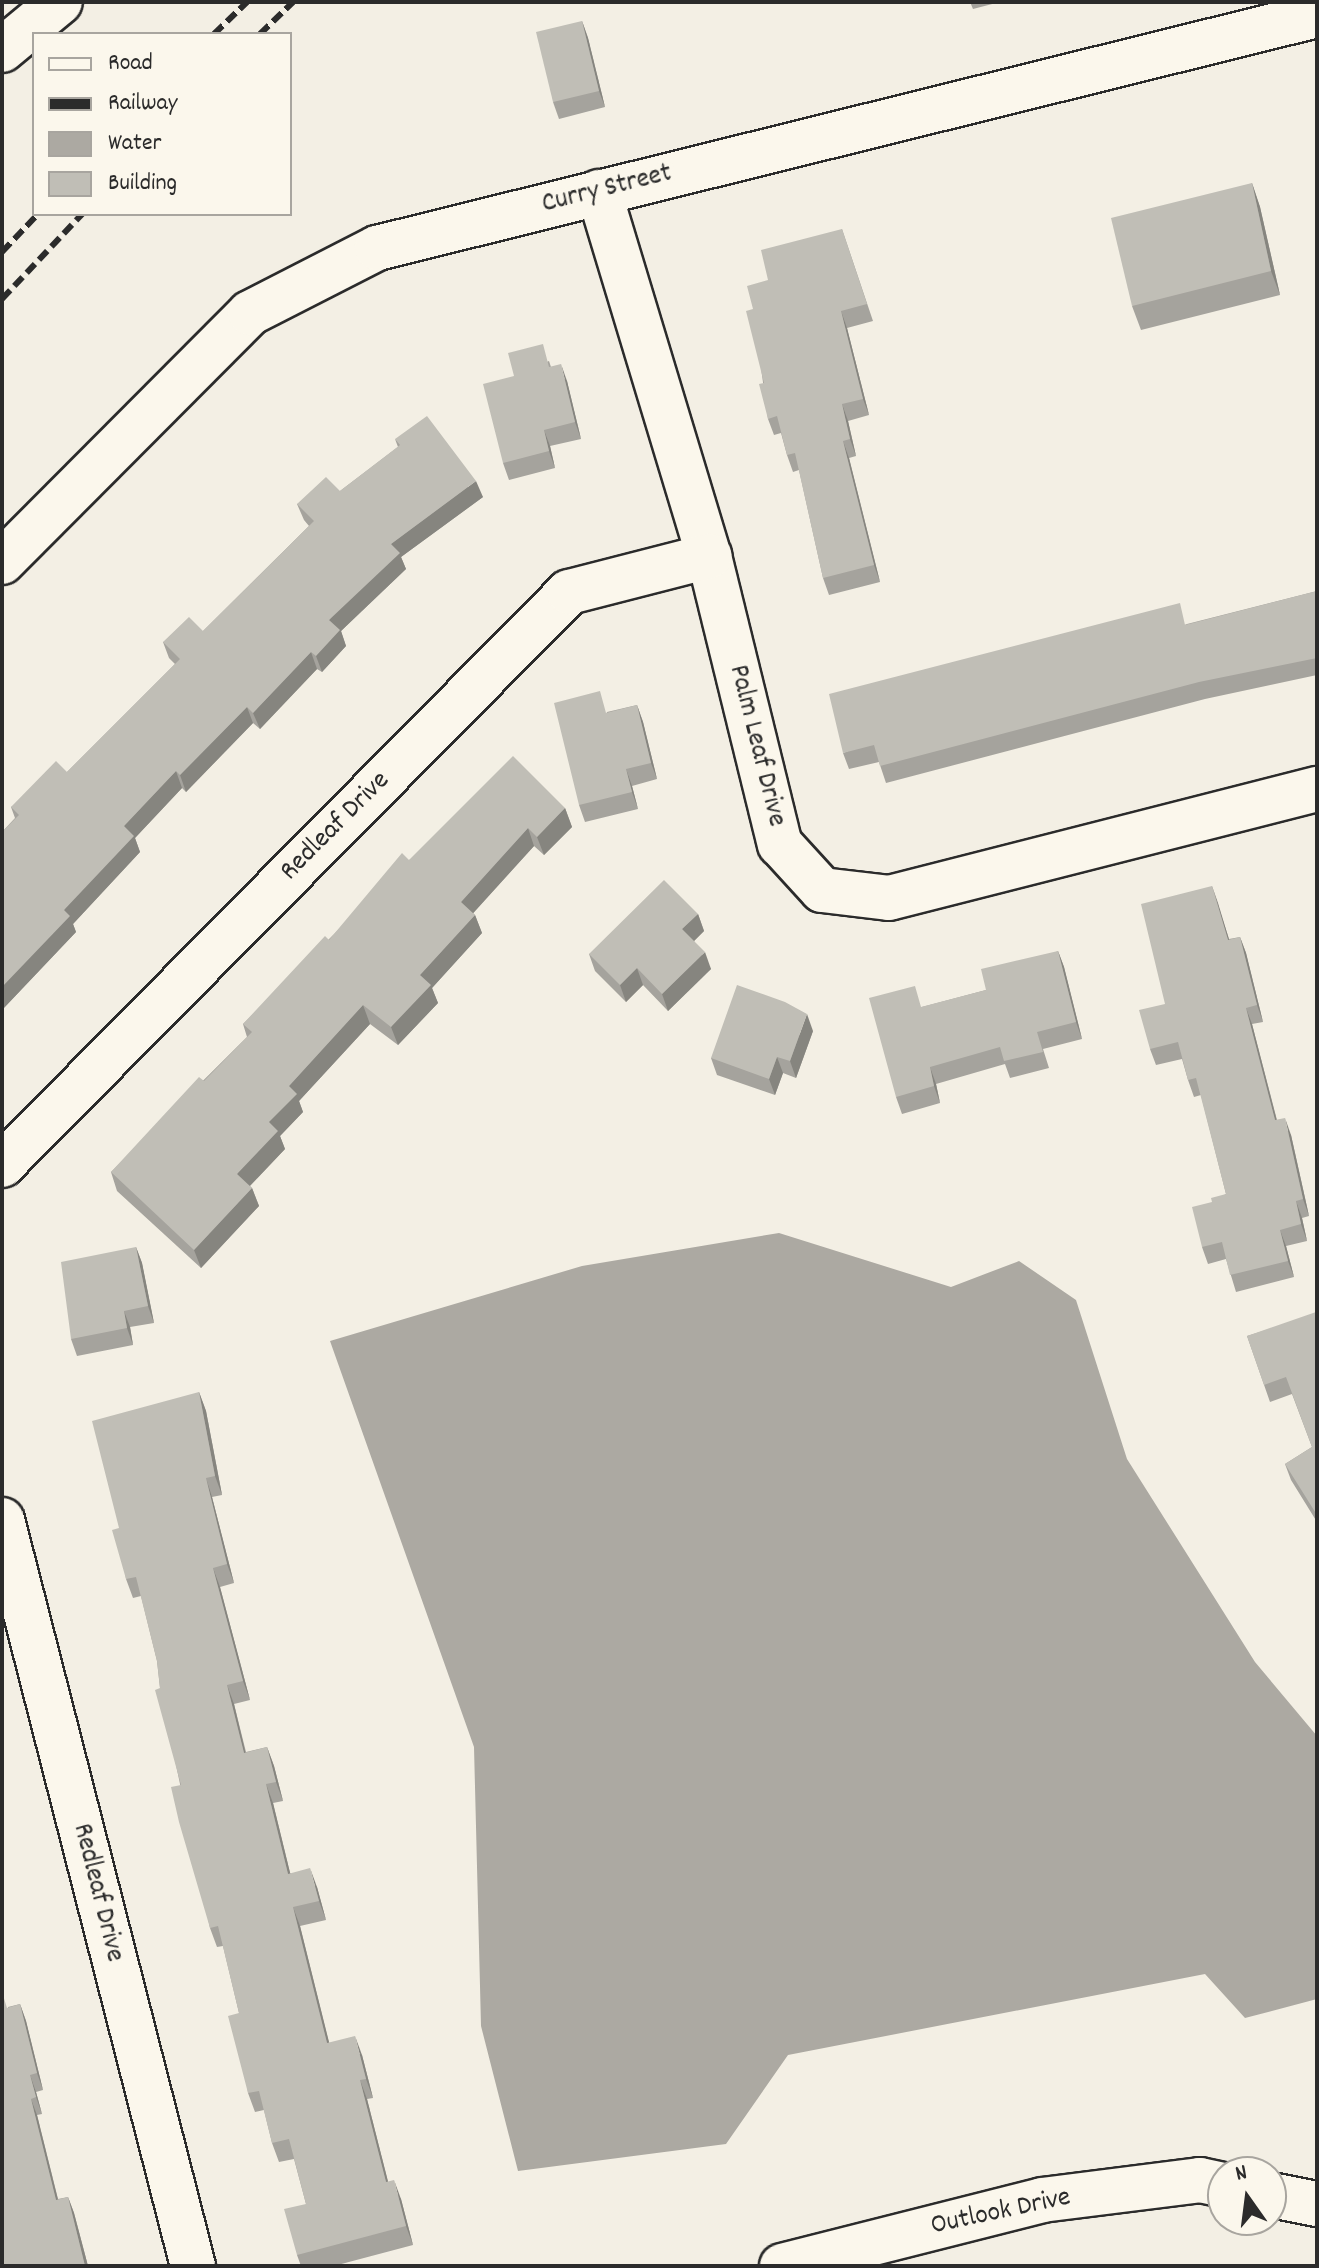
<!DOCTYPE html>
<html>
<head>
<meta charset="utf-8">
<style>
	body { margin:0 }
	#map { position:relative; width:1319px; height:2268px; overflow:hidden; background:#f3efe4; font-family:Dekko,sans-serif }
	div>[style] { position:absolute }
	.water>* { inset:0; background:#aca9a2 }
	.roads { filter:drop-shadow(2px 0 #2b2b2b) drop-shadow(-2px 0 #2b2b2b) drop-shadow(0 2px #2b2b2b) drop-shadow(0 -2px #2b2b2b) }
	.minor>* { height:44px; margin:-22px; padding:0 22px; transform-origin:22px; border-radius:22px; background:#fbf7ec }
	.major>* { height:44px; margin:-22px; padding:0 22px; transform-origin:22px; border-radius:22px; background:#fbf7ec }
	.rail>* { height:6px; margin-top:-3px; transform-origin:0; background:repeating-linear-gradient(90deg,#2b2b2b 0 12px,transparent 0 18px) }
	.wall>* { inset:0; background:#a5a39d }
	.shaded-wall>* { inset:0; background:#86857f }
	.building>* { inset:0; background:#c0beb6 }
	span { translate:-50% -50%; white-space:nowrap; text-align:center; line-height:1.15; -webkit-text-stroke:8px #fbf7ec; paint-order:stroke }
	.street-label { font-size:28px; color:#2b2b2b }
	.frame { position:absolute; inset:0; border:4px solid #2b2b2b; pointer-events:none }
	.legend { position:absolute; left:32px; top:32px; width:260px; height:184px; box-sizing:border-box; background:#fbf7ec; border:2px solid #a8a59f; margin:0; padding:10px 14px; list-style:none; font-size:24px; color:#2b2b2b }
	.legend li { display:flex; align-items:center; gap:16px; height:40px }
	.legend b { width:40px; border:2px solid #a8a59f }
	.north { position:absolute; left:1207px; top:2156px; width:80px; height:80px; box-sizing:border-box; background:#fbf7ec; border:2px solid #a8a59f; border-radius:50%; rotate:346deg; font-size:22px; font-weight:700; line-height:32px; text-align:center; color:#2b2b2b }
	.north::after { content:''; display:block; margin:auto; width:28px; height:36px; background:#2b2b2b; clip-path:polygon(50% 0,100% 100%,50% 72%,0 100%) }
</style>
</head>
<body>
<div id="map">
	<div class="water">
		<div style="clip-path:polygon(779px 1233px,951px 1287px,1019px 1261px,1076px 1300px,1127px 1459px,1255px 1662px,1317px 1736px,1317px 1999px,1245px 2018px,1205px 1974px,788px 2055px,726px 2144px,518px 2171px,481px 2026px,474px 1747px,330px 1341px,582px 1266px)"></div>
	</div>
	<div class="roads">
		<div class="minor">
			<div style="left:599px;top:192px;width:380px;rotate:73.2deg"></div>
			<div style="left:709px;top:556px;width:297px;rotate:76.2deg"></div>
			<div style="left:780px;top:844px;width:62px;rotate:47.6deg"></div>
			<div style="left:822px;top:890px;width:67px;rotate:6.8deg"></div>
			<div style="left:889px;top:898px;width:442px;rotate:-14.3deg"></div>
			<div style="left:2px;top:562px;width:351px;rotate:-45.1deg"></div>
			<div style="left:250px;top:313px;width:143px;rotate:-27.1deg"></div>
			<div style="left:377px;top:248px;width:968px;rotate:-13.92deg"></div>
			<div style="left:2px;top:1165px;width:806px;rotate:-45.3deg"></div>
			<div style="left:569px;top:592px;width:145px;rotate:-14.4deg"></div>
			<div style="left:2px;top:1520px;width:770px;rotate:75.64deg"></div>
			<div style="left:1271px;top:2195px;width:47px;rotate:11.1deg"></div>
			<div style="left:782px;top:2266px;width:268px;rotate:-14.2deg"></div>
			<div style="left:1042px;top:2200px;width:159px;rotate:-7.2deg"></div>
			<div style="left:1200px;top:2180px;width:24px;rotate:12deg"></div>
		</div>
		<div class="major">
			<div style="left:2px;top:50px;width:75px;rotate:-39.6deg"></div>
		</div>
	</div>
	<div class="rail">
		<div style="left:214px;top:34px;width:46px;rotate:-44.1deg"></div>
		<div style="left:260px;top:34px;width:46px;rotate:-44.1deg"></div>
		<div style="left:2px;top:252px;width:52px;rotate:-46.5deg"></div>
		<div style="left:2px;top:299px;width:117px;rotate:-46.7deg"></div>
	</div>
	<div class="wall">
		<div style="clip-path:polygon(970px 2px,1000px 2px,973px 9px)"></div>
		<div style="clip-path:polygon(582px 21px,588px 38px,605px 107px,559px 119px,553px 102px)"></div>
		<div style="clip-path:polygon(1252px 183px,1260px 207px,1280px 295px,1141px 330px,1132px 306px)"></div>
		<div style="clip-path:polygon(842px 229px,873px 321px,847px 328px,869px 415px,848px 421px,856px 456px,849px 458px,880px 582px,829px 595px,823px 578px,799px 470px,793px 472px,787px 455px,781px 433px,774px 435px,768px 419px,753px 309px)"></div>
		<div style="clip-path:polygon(549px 361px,551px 367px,567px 381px,581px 439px,550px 446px,555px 468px,509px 480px,503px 463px,514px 376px)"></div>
		<div style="clip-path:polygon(395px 439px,483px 497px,401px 557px,406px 569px,341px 631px,346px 646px,322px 672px,317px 669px,260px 729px,253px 723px,186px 792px,182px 788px,135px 838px,140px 852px,73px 924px,76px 932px,2px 1010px,2px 832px,15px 818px,11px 807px,67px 772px,175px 664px,169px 658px,163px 642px,203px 631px,309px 526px,304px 520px,297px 504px,340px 491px,398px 447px)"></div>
		<div style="clip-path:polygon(1317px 591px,1317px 675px,1205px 699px,886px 783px,879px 762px,849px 769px,843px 753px,1187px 624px)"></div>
		<div style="clip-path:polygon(637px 705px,643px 722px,657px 779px,632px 786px,638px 809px,585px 822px,579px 805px,607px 712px)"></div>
		<div style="clip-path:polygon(565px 808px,572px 827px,544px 855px,534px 846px,473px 913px,475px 915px,482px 933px,432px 988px,438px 1003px,398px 1045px,370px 1024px,299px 1101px,303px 1112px,280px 1136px,285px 1149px,250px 1186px,252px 1188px,259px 1206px,201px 1268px,117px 1191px,111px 1172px,247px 1037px,243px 1024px,409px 860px)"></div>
		<div style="clip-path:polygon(1212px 886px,1229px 939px,1240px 937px,1246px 953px,1263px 1022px,1252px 1024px,1277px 1120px,1291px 1135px,1309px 1216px,1302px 1218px,1307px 1241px,1286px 1246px,1294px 1277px,1236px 1292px,1226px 1259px,1208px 1264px,1202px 1247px,1212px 1202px,1226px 1194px,1201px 1095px,1194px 1097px,1188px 1080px,1182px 1059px,1156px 1065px,1150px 1049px,1165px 1004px)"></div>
		<div style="clip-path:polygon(698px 914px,704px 931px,694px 941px,711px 969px,668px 1011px,643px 985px,626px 1002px,595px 971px,589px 954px)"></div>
		<div style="clip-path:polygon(1058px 951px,1064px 967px,1082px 1039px,1043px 1049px,1049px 1068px,1010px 1078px,1005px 1064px,936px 1084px,940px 1103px,902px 1114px,896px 1097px,922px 1007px,986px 990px)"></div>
		<div style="clip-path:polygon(813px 1031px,796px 1078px,783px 1073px,775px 1095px,717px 1075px,711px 1058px)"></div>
		<div style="clip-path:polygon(136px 1247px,142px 1263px,154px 1323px,130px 1327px,133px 1345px,77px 1356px,71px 1339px)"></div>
		<div style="clip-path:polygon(1317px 1314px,1317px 1522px,1291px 1480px,1285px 1464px,1312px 1447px,1292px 1394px,1270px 1402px,1247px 1336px)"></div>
		<div style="clip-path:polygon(199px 1392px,206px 1411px,222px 1495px,212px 1497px,234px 1583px,220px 1587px,250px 1700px,234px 1704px,246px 1752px,267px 1747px,274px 1766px,283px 1801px,273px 1803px,290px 1873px,317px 1887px,326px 1920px,300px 1926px,329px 2043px,362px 2055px,373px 2098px,367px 2099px,388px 2182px,401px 2199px,413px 2245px,334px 2266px,301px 2266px,297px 2255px,306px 2204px,294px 2159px,279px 2162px,272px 2143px,264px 2110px,255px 2112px,248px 2093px,239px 2013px,223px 1946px,217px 1947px,210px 1928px,160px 1688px,157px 1661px,141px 1596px,133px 1598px,126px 1579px,119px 1528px)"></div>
		<div style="clip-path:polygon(20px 2004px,26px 2021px,43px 2090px,36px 2092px,42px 2114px,37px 2115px,58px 2199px,68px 2197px,74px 2213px,88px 2266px,2px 2266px,8px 2007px)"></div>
	</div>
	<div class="shaded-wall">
		<div style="clip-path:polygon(582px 21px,588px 38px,605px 107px,599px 91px)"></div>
		<div style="clip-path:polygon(1252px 183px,1260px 207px,1280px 295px,1271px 271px)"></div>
		<div style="clip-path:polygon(841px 311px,847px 328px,869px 415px,863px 399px)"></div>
		<div style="clip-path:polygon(561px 364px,567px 381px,581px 439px,575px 422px)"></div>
		<div style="clip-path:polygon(842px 404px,848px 421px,856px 456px,850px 439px)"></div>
		<div style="clip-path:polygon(544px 430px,550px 446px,555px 468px,549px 451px)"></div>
		<div style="clip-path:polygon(843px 441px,849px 458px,880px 582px,874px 565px)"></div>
		<div style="clip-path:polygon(476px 481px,483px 497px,401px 557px,406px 569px,341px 631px,346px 646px,322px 672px,316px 656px,329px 620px,391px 544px)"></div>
		<div style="clip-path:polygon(311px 652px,317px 669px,260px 729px,253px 713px)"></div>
		<div style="clip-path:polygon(637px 705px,643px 722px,657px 779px,651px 763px)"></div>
		<div style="clip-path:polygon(247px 707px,253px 723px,186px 792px,180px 775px)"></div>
		<div style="clip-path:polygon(626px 769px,632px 786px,638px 809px,632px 792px)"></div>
		<div style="clip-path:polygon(176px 771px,182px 788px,135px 838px,140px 852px,73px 924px,76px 932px,2px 1010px,2px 987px,64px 910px,124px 826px)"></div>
		<div style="clip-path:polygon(565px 808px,572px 827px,544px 855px,537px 837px)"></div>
		<div style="clip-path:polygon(528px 828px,534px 846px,467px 920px,461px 902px)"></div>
		<div style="clip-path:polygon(1212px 886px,1218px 903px,1234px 956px,1228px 940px)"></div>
		<div style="clip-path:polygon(698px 914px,704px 931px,689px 946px,682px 929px)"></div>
		<div style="clip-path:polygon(475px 915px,482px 933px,432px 988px,438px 1003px,398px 1045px,391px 1027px,420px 975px)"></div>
		<div style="clip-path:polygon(1240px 937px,1246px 953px,1263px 1022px,1257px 1005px)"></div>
		<div style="clip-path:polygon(1058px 951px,1064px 967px,1082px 1039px,1076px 1022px)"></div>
		<div style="clip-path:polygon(705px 952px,711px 969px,668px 1011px,662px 994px)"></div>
		<div style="clip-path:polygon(637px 968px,643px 985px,626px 1002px,620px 985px)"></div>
		<div style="clip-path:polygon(363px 1005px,370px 1024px,299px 1101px,303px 1112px,280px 1136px,285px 1149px,244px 1192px,237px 1174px,289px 1086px)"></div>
		<div style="clip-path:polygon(1246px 1008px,1252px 1024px,1281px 1137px,1275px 1120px)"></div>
		<div style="clip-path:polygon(807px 1014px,813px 1031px,796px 1078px,790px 1061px)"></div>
		<div style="clip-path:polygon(777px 1057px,783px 1073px,775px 1095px,769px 1079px)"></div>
		<div style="clip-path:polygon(930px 1067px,936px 1084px,940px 1103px,934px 1086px)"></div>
		<div style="clip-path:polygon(1285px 1118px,1291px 1135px,1309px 1216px,1303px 1199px)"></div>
		<div style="clip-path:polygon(252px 1188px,259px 1206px,201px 1268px,194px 1250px)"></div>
		<div style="clip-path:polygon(1296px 1201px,1302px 1218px,1307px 1241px,1301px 1224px)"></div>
		<div style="clip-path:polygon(1280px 1230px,1286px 1246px,1294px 1277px,1288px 1261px)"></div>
		<div style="clip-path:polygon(136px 1247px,142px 1263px,154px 1323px,148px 1306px)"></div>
		<div style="clip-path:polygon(124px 1311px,130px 1327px,133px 1345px,127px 1328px)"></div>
		<div style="clip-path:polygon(199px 1392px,206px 1411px,222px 1495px,215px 1476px)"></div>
		<div style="clip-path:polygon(206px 1478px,212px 1497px,234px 1583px,227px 1564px)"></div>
		<div style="clip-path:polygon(213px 1568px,220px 1587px,250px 1700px,243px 1681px)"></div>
		<div style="clip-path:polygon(227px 1685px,234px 1704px,250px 1772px,244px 1753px)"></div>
		<div style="clip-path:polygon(267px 1747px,274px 1766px,283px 1801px,276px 1782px)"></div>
		<div style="clip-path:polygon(266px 1784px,273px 1803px,295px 1893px,288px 1874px)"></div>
		<div style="clip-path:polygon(310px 1868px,317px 1887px,326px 1920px,319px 1901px)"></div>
		<div style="clip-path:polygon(293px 1907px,300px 1926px,334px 2062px,327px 2043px)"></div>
		<div style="clip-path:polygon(20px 2004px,26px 2021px,43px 2090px,37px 2073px)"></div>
		<div style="clip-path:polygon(355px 2036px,362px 2055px,373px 2098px,366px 2079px)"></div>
		<div style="clip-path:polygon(30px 2075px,36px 2092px,42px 2114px,36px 2097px)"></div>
		<div style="clip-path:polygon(360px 2080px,367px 2099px,393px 2201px,386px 2182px)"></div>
		<div style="clip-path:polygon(31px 2099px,37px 2115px,62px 2216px,56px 2200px)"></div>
		<div style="clip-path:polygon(394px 2180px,401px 2199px,413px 2245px,406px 2226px)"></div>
		<div style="clip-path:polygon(68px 2197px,74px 2213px,88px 2266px,85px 2266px)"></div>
	</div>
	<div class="building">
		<div style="clip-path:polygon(582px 21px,599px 91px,553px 102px,536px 32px)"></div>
		<div style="clip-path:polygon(1252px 183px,1271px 271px,1132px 306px,1111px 218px)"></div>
		<div style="clip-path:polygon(842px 229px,867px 304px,841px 311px,863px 399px,842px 404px,850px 439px,843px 441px,874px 565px,823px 578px,795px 453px,787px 455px,777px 416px,768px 419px,759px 384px,764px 383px,746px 311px,753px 309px,747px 286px,768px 280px,761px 250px)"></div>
		<div style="clip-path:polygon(543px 344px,549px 367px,561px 364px,575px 422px,544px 430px,549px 451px,503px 463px,483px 384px,514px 376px,508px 353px)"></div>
		<div style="clip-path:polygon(427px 416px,476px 481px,391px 544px,400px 553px,329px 620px,340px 630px,316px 656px,311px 652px,253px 713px,247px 707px,180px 775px,176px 771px,124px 826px,134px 836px,64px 910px,70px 916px,2px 987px,2px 832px,19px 815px,11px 807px,56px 761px,67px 772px,180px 659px,163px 642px,189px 617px,203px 631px,314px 521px,297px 504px,326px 477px,340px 491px,400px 445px,395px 439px)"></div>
		<div style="clip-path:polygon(1317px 591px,1317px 658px,1199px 682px,880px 766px,874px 745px,843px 753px,829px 694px,1180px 603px,1185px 625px)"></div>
		<div style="clip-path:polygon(600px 691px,606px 713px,637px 705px,651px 763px,626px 769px,632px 792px,579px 805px,554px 703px)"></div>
		<div style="clip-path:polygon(513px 756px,565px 808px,537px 837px,528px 828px,461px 902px,475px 915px,420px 975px,431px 985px,391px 1027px,363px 1005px,289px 1086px,297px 1094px,269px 1122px,278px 1131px,237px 1174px,252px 1188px,194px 1250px,111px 1172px,199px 1077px,204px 1081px,252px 1032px,243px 1024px,325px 936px,329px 940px,402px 853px,409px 860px)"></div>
		<div style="clip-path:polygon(664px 880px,698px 914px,682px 929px,705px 952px,662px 994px,637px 968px,620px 985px,589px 954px)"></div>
		<div style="clip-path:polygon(1212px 886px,1228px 940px,1240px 937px,1257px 1005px,1246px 1008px,1275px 1120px,1285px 1118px,1303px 1199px,1296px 1201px,1301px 1224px,1280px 1230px,1288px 1261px,1230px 1275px,1222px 1242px,1202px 1247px,1192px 1207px,1212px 1202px,1211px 1198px,1226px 1194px,1196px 1078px,1188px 1080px,1178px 1042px,1150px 1049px,1139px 1010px,1165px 1004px,1141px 904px)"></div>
		<div style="clip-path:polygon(1058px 951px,1076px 1022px,1037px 1032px,1043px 1052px,1004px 1061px,1000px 1047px,930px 1067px,934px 1086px,896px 1097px,869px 998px,915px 986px,921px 1007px,986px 990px,981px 969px)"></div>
		<div style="clip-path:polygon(737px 985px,785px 1002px,807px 1014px,790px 1061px,777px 1057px,769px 1079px,711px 1058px)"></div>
		<div style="clip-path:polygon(136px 1247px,148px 1306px,124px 1311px,127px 1328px,71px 1339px,61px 1262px)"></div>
		<div style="clip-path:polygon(1316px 1312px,1317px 1314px,1317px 1515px,1285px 1464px,1312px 1447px,1286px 1377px,1264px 1385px,1247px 1336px)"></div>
		<div style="clip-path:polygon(199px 1392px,215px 1476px,206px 1478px,227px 1564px,213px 1568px,243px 1681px,227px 1685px,244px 1753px,267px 1747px,276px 1782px,266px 1784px,288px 1874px,310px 1868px,319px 1901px,293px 1907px,327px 2043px,355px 2036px,366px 2079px,360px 2080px,386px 2182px,394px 2180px,406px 2226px,297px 2255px,284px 2209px,306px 2204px,289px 2139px,272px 2143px,259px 2091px,248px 2093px,228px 2016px,239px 2013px,218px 1926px,210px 1928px,179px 1822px,171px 1787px,181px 1785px,155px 1690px,160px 1688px,157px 1661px,136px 1577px,126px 1579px,112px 1530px,119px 1528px,92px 1421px)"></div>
		<div style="clip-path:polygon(2px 1992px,7px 2008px,20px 2004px,37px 2073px,30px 2075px,36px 2097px,31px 2099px,56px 2200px,68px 2197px,85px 2266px,2px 2266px)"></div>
	</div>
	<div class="street-label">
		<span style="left:607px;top:190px;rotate:-14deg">Curry Street</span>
		<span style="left:756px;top:746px;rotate:76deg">Palm Leaf Drive</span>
		<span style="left:336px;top:827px;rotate:-45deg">Redleaf Drive</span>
		<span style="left:97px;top:1893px;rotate:76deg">Redleaf Drive</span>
		<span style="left:1001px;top:2213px;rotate:-12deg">Outlook Drive</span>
	</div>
	<div class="frame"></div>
	<ul class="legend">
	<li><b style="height:10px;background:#fbf7ec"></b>Road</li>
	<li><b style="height:10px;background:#2b2b2b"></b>Railway</li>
	<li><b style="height:22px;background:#aca9a2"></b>Water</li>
	<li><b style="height:22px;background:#c0beb6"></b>Building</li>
	</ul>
	<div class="north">N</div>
</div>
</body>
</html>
